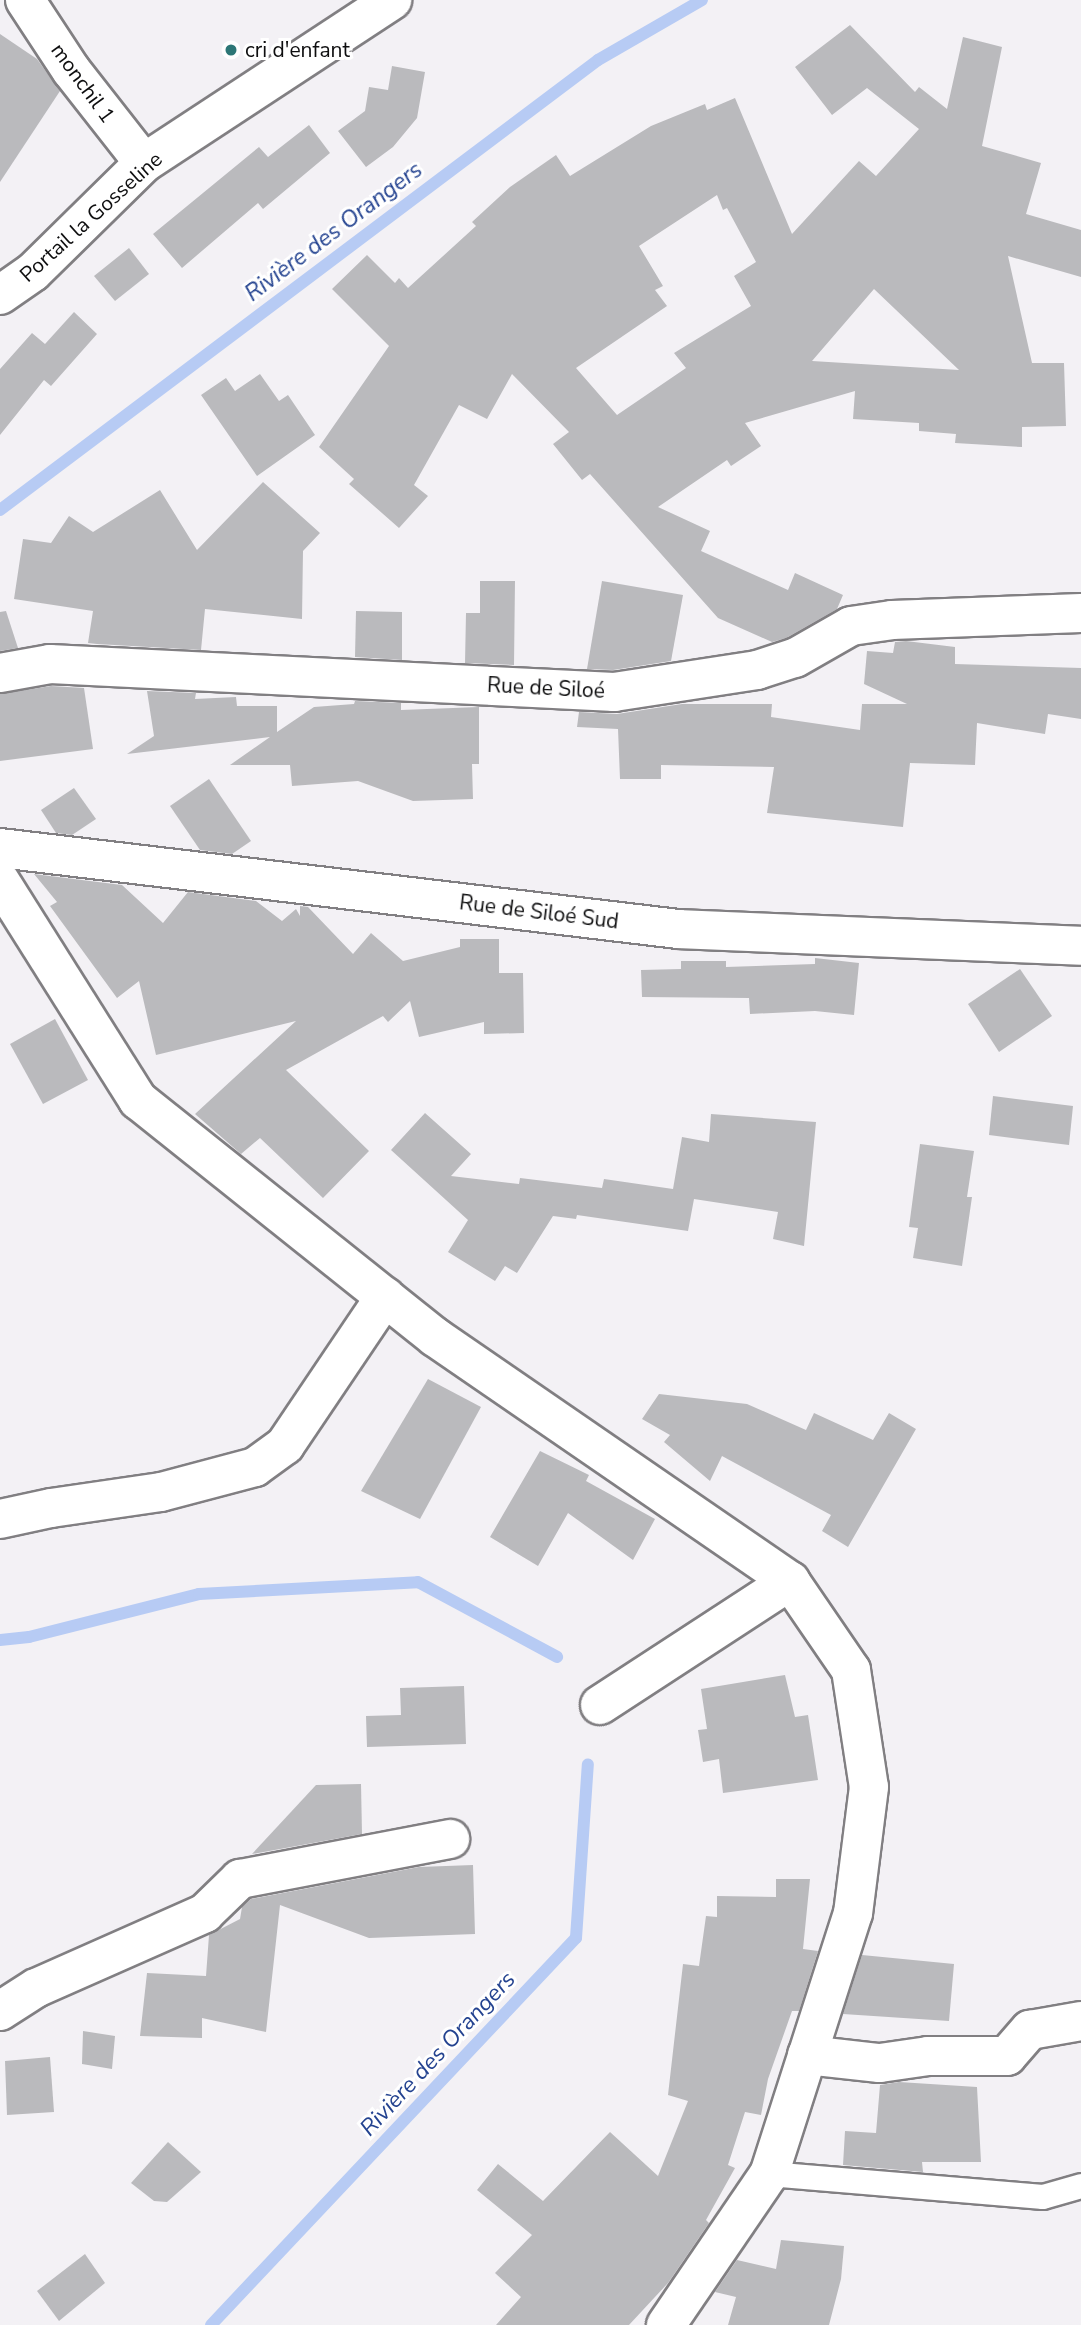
<!DOCTYPE html>
<html>
<head>
<meta charset="utf-8">
<style>
	body { margin:0 }
	#map { position:relative; width:1081px; height:2325px; overflow:hidden; background:#f3f1f5; font-family:"Nunito Sans",sans-serif }
	div>[style] { position:absolute }
	.stream>* { height:12px; margin:-6px; padding:0 6px; transform-origin:6px; border-radius:6px; background:#b7cbf4 }
	.building>* { inset:0; background:#bababd }
	.roads { filter:drop-shadow(2px 0 #817f82) drop-shadow(-2px 0 #817f82) drop-shadow(0 2px #817f82) drop-shadow(0 -2px #817f82) }
	.lane>* { height:24px; margin:-12px; padding:0 12px; transform-origin:12px; border-radius:12px; background:#fff }
	.street>* { height:38px; margin:-19px; padding:0 19px; transform-origin:19px; border-radius:19px; background:#fff }
	.secondary>* { height:38px; margin:-19px; padding:0 19px; transform-origin:19px; border-radius:19px; background:#fff }
	.dots>* { width:19px; height:19px; translate:-50% -50%; box-sizing:border-box; border:4px solid #fff; border-radius:50% }
	span { translate:-50% -50%; white-space:nowrap; text-align:center; line-height:1.15; -webkit-text-stroke:6px #fff; paint-order:stroke }
	.poi-label { font-size:21px; color:#0e0e0f }
	.left { translate:0 -50%; text-align:left }
	.street-label { font-size:21px; color:#0e0e0f }
	.water-label { font-size:23px; color:#244390; font-style:italic }
</style>
</head>
<body>
<div id="map">
	<div class="stream">
		<div style="left:0;top:510px;width:748px;rotate:-36.96deg"></div>
		<div style="left:598px;top:60px;width:120px;rotate:-30deg"></div>
		<div style="left:0;top:1640px;width:29px;rotate:-6deg"></div>
		<div style="left:29px;top:1637px;width:175px;rotate:-14.2deg"></div>
		<div style="left:199px;top:1594px;width:219px;rotate:-3.1deg"></div>
		<div style="left:418px;top:1582px;width:158px;rotate:28.3deg"></div>
		<div style="left:211px;top:2325px;width:532px;rotate:-46.68deg"></div>
		<div style="left:576px;top:1938px;width:174px;rotate:-86.1deg"></div>
	</div>
	<div class="building">
		<div style="clip-path:polygon(evenodd,850px 25px,915px 92px,919px 87px,947px 109px,963px 37px,1002px 47px,982px 146px,1041px 163px,1026px 214px,1081px 230px,1081px 277px,1008px 256px,1032px 363px,1064px 363px,1066px 426px,1022px 427px,1022px 447px,955px 443px,956px 434px,919px 431px,919px 423px,853px 419px,855px 391px,745px 423px,761px 446px,731px 466px,727px 460px,658px 507px,710px 531px,701px 551px,788px 590px,795px 573px,843px 595px,837px 609px,786px 638px,772px 642px,718px 618px,590px 474px,582px 480px,553px 444px,569px 432px,512px 374px,487px 419px,459px 405px,414px 485px,428px 496px,399px 528px,349px 484px,354px 479px,319px 447px,389px 346px,332px 289px,367px 255px,395px 283px,399px 278px,408px 288px,476px 226px,472px 222px,510px 187px,556px 155px,570px 176px,651px 126px,705px 104px,707px 110px,735px 98px,792px 234px,859px 161px,876px 176px,919px 129px,867px 88px,832px 115px,795px 67px,850px 25px,717px 195px,723px 210px,727px 208px,756px 262px,734px 276px,751px 306px,674px 353px,686px 368px,617px 415px,576px 368px,667px 306px,655px 290px,663px 286px,639px 246px,717px 195px,850px 25px,874px 289px,959px 370px,812px 361px,874px 289px)"></div>
		<div style="clip-path:polygon(0 34px,37px 59px,60px 91px,0 182px)"></div>
		<div style="clip-path:polygon(392px 66px,425px 72px,417px 118px,393px 147px,366px 167px,338px 131px,365px 111px,369px 87px,388px 90px)"></div>
		<div style="clip-path:polygon(309px 125px,330px 153px,263px 209px,258px 203px,182px 268px,153px 234px,259px 147px,268px 157px)"></div>
		<div style="clip-path:polygon(129px 248px,149px 274px,115px 301px,94px 276px)"></div>
		<div style="clip-path:polygon(74px 312px,97px 334px,51px 386px,44px 380px,0 435px,0 369px,32px 333px,45px 344px)"></div>
		<div style="clip-path:polygon(260px 374px,279px 401px,288px 395px,315px 435px,257px 476px,201px 395px,226px 378px,235px 391px)"></div>
		<div style="clip-path:polygon(263px 482px,320px 533px,303px 551px,302px 619px,205px 609px,201px 650px,97px 644px,88px 643px,93px 611px,14px 599px,23px 539px,51px 543px,69px 516px,93px 532px,160px 490px,197px 550px)"></div>
		<div style="clip-path:polygon(480px 581px,515px 581px,514px 665px,465px 663px,466px 613px,480px 613px)"></div>
		<div style="clip-path:polygon(602px 581px,683px 595px,671px 661px,613px 670px,587px 669px)"></div>
		<div style="clip-path:polygon(6px 611px,18px 648px,0 651px,0 612px)"></div>
		<div style="clip-path:polygon(356px 611px,402px 612px,402px 660px,355px 657px)"></div>
		<div style="clip-path:polygon(906px 641px,955px 647px,955px 664px,1081px 668px,1081px 719px,1048px 714px,1045px 734px,977px 723px,975px 765px,910px 763px,903px 827px,767px 813px,774px 767px,661px 765px,661px 779px,620px 779px,618px 729px,577px 727px,579px 712px,617px 714px,682px 704px,772px 704px,771px 717px,860px 730px,862px 704px,907px 704px,864px 684px,867px 651px,893px 653px,895px 642px)"></div>
		<div style="clip-path:polygon(51px 686px,84px 688px,93px 749px,0 761px,0 694px)"></div>
		<div style="clip-path:polygon(147px 691px,196px 693px,195px 699px,236px 697px,237px 706px,277px 706px,277px 732px,314px 707px,354px 704px,355px 701px,401px 703px,401px 710px,479px 707px,479px 764px,472px 764px,473px 799px,413px 801px,358px 781px,292px 786px,290px 765px,230px 765px,270px 737px,127px 754px,154px 736px)"></div>
		<div style="clip-path:polygon(209px 779px,251px 841px,232px 854px,200px 850px,170px 806px)"></div>
		<div style="clip-path:polygon(74px 788px,96px 819px,72px 835px,56px 833px,41px 810px)"></div>
		<div style="clip-path:polygon(34px 874px,122px 885px,163px 923px,188px 892px,256px 901px,282px 921px,296px 909px,300px 916px,300px 906px,308px 907px,353px 954px,371px 933px,403px 961px,460px 947px,460px 939px,499px 939px,499px 973px,523px 973px,524px 1033px,484px 1034px,484px 1022px,419px 1037px,410px 1001px,388px 1022px,383px 1016px,286px 1070px,369px 1151px,323px 1198px,260px 1138px,241px 1154px,195px 1114px,296px 1021px,156px 1055px,139px 981px,117px 998px,50px 906px,57px 902px)"></div>
		<div style="clip-path:polygon(815px 958px,859px 963px,854px 1015px,815px 1011px,750px 1014px,749px 998px,642px 997px,641px 970px,681px 969px,681px 961px,726px 961px,726px 967px,815px 964px)"></div>
		<div style="clip-path:polygon(1020px 969px,1052px 1016px,999px 1052px,968px 1004px)"></div>
		<div style="clip-path:polygon(55px 1019px,88px 1080px,43px 1104px,10px 1044px)"></div>
		<div style="clip-path:polygon(993px 1096px,1073px 1106px,1069px 1145px,989px 1135px)"></div>
		<div style="clip-path:polygon(425px 1113px,471px 1154px,451px 1176px,519px 1184px,520px 1178px,602px 1188px,604px 1179px,673px 1189px,682px 1137px,709px 1142px,711px 1114px,816px 1122px,804px 1246px,773px 1239px,778px 1212px,694px 1199px,688px 1231px,577px 1215px,576px 1219px,553px 1216px,517px 1273px,505px 1266px,495px 1281px,448px 1252px,468px 1220px,391px 1150px)"></div>
		<div style="clip-path:polygon(920px 1144px,974px 1151px,967px 1197px,972px 1197px,962px 1266px,913px 1258px,918px 1228px,909px 1227px)"></div>
		<div style="clip-path:polygon(428px 1379px,481px 1407px,420px 1519px,361px 1491px)"></div>
		<div style="clip-path:polygon(659px 1394px,747px 1404px,806px 1430px,814px 1413px,873px 1440px,889px 1413px,916px 1429px,848px 1547px,822px 1531px,831px 1515px,722px 1456px,710px 1481px,664px 1442px,670px 1435px,642px 1419px)"></div>
		<div style="clip-path:polygon(540px 1451px,589px 1475px,586px 1481px,655px 1519px,633px 1560px,568px 1513px,538px 1566px,490px 1537px)"></div>
		<div style="clip-path:polygon(785px 1675px,795px 1717px,808px 1715px,818px 1780px,723px 1793px,719px 1759px,703px 1762px,698px 1730px,707px 1729px,701px 1689px)"></div>
		<div style="clip-path:polygon(464px 1686px,466px 1744px,367px 1747px,366px 1716px,401px 1715px,400px 1688px)"></div>
		<div style="clip-path:polygon(361px 1784px,362px 1834px,252px 1854px,316px 1785px)"></div>
		<div style="clip-path:polygon(473px 1865px,475px 1934px,369px 1938px,280px 1905px,266px 2032px,202px 2018px,202px 2038px,140px 2036px,147px 1973px,206px 1976px,209px 1935px,240px 1919px,242px 1907px,251px 1899px,419px 1867px)"></div>
		<div style="clip-path:polygon(776px 1879px,810px 1879px,803px 1949px,818px 1951px,799px 2011px,792px 2011px,768px 2079px,761px 2115px,745px 2112px,728px 2165px,735px 2168px,706px 2220px,709px 2223px,668px 2283px,629px 2325px,496px 2325px,521px 2297px,495px 2273px,532px 2235px,477px 2190px,498px 2164px,543px 2201px,610px 2132px,658px 2176px,688px 2101px,668px 2095px,683px 1964px,699px 1966px,706px 1916px,717px 1917px,717px 1896px,776px 1897px)"></div>
		<div style="clip-path:polygon(862px 1955px,954px 1964px,949px 2021px,843px 2014px)"></div>
		<div style="clip-path:polygon(83px 2031px,115px 2036px,112px 2069px,82px 2064px)"></div>
		<div style="clip-path:polygon(50px 2057px,54px 2112px,7px 2115px,5px 2061px)"></div>
		<div style="clip-path:polygon(899px 2082px,977px 2087px,981px 2162px,922px 2162px,923px 2172px,843px 2165px,845px 2131px,876px 2133px,880px 2085px)"></div>
		<div style="clip-path:polygon(168px 2142px,201px 2172px,167px 2202px,154px 2201px,131px 2183px)"></div>
		<div style="clip-path:polygon(781px 2240px,844px 2246px,841px 2279px,829px 2325px,728px 2325px,736px 2297px,715px 2292px,737px 2260px,776px 2269px)"></div>
		<div style="clip-path:polygon(85px 2254px,105px 2283px,59px 2321px,37px 2291px)"></div>
	</div>
	<div class="roads">
		<div class="lane">
			<div style="left:769px;top:2174px;width:275px;rotate:4.8deg"></div>
			<div style="left:1043px;top:2197px;width:40px;rotate:-16deg"></div>
		</div>
		<div class="street">
			<div style="left:25px;top:0;width:84px;rotate:56.7deg"></div>
			<div style="left:71px;top:70px;width:118px;rotate:51.9deg"></div>
			<div style="left:0;top:673px;width:51px;rotate:-10.2deg"></div>
			<div style="left:50px;top:664px;width:565px;rotate:2.84deg"></div>
			<div style="left:614px;top:692px;width:145px;rotate:-8.7deg"></div>
			<div style="left:757px;top:670px;width:40px;rotate:-18deg"></div>
			<div style="left:795px;top:658px;width:64px;rotate:-29.7deg"></div>
			<div style="left:851px;top:626px;width:41px;rotate:-8.3deg"></div>
			<div style="left:892px;top:620px;width:189px;rotate:-2.1deg"></div>
			<div style="left:0;top:848px;width:683px;rotate:6.81deg"></div>
			<div style="left:678px;top:929px;width:403px;rotate:2.4deg"></div>
			<div style="left:0;top:1519px;width:52px;rotate:-12.2deg"></div>
			<div style="left:51px;top:1508px;width:111px;rotate:-8.3deg"></div>
			<div style="left:161px;top:1492px;width:97px;rotate:-14.9deg"></div>
			<div style="left:255px;top:1467px;width:37px;rotate:-36deg"></div>
			<div style="left:285px;top:1445px;width:179px;rotate:-56deg"></div>
			<div style="left:600px;top:1705px;width:227px;rotate:-33.1deg"></div>
			<div style="left:0;top:2011px;width:43px;rotate:-32.6deg"></div>
			<div style="left:36px;top:1988px;width:185px;rotate:-23.9deg"></div>
			<div style="left:205px;top:1913px;width:49px;rotate:-44.2deg"></div>
			<div style="left:240px;top:1879px;width:214px;rotate:-10.8deg"></div>
			<div style="left:807px;top:2055px;width:73px;rotate:6.3deg"></div>
			<div style="left:880px;top:2063px;width:49px;rotate:-8.3deg"></div>
			<div style="left:928px;top:2056px;width:79px"></div>
			<div style="left:1007px;top:2056px;width:35px;rotate:-49deg"></div>
			<div style="left:1030px;top:2030px;width:52px;rotate:-10deg"></div>
		</div>
		<div class="secondary">
			<div style="left:0;top:295px;width:40px;rotate:-34.9deg"></div>
			<div style="left:33px;top:272px;width:156px;rotate:-44.5deg"></div>
			<div style="left:144px;top:163px;width:297px;rotate:-33.3deg"></div>
			<div style="left:0;top:881px;width:259px;rotate:57.8deg"></div>
			<div style="left:138px;top:1100px;width:380px;rotate:38.6deg"></div>
			<div style="left:435px;top:1337px;width:431px;rotate:34.5deg"></div>
			<div style="left:790px;top:1581px;width:108px;rotate:55.6deg"></div>
			<div style="left:851px;top:1670px;width:118px;rotate:81.3deg"></div>
			<div style="left:869px;top:1787px;width:127px;rotate:97.2deg"></div>
			<div style="left:853px;top:1913px;width:274px;rotate:107.8deg"></div>
			<div style="left:769px;top:2174px;width:183px;rotate:124.3deg"></div>
		</div>
	</div>
	<div class="dots">
		<div style="left:231px;top:50px;background:#2c7676"></div>
	</div>
	<div class="poi-label">
		<span class="left" style="left:245px;top:50px">cri d'enfant</span>
	</div>
	<div class="street-label">
		<span style="left:83px;top:83px;rotate:54deg">monchil 1</span>
		<span style="left:91px;top:217px;rotate:-42deg">Portail la Gosseline</span>
		<span style="left:546px;top:688px;rotate:3deg">Rue de Siloé</span>
		<span style="left:539px;top:912px;rotate:7deg">Rue de Siloé Sud</span>
	</div>
	<div class="water-label">
		<span style="left:334px;top:232px;rotate:-37deg">Rivière des Orangers</span>
		<span style="left:438px;top:2054px;rotate:-47deg">Rivière des Orangers</span>
	</div>
</div>
</body>
</html>
